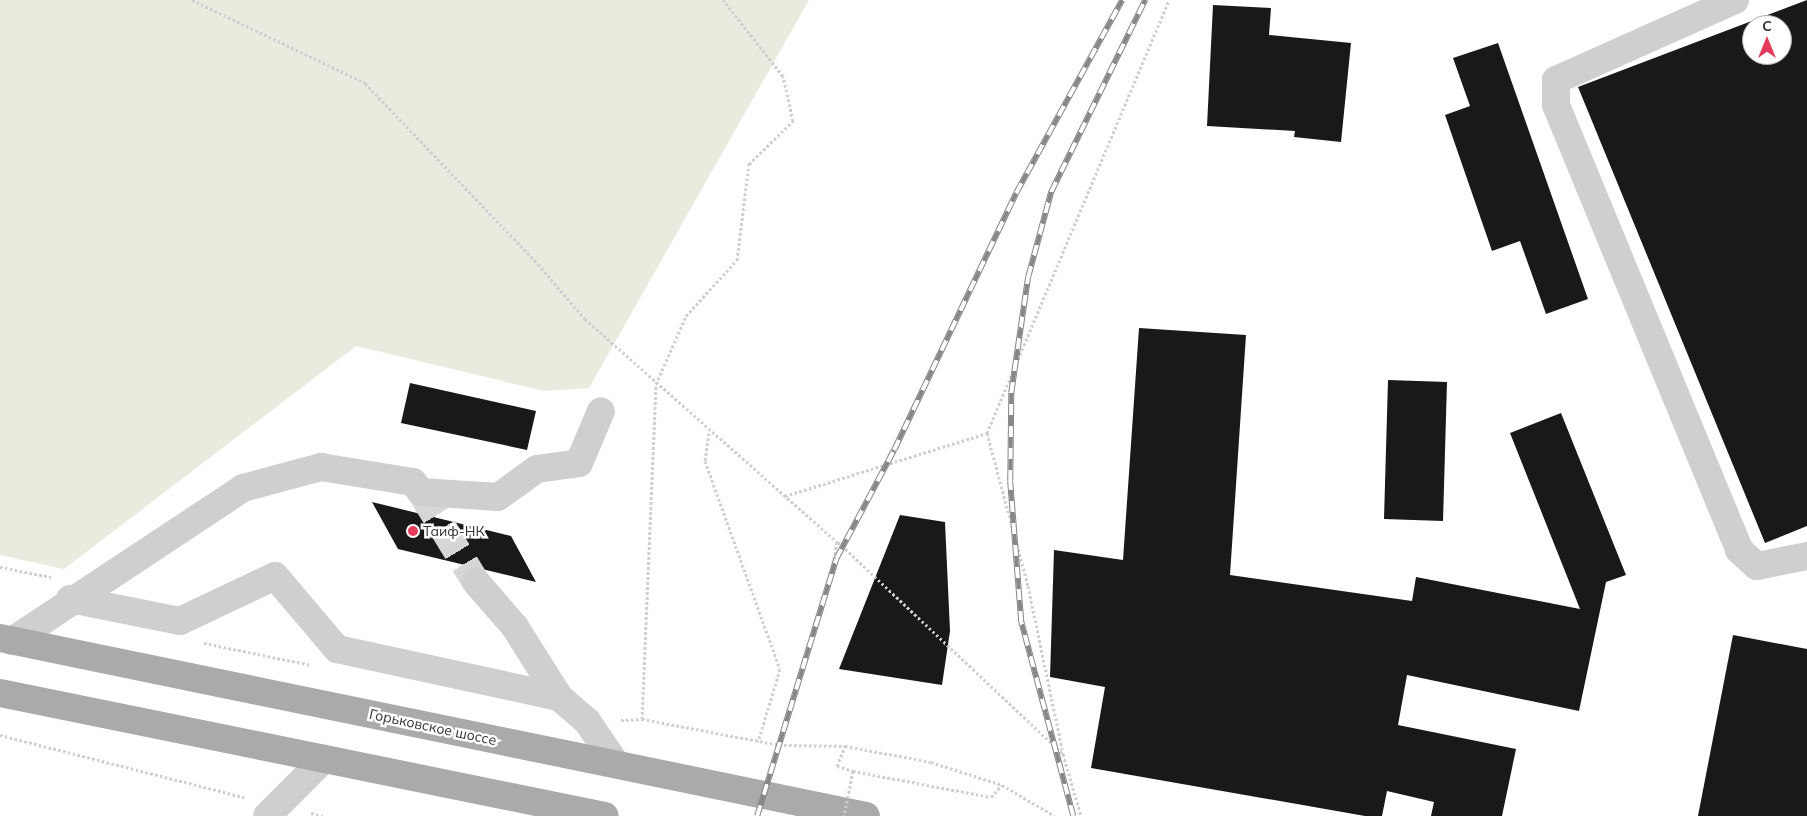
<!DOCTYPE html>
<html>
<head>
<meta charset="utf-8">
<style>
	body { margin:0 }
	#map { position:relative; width:1807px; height:816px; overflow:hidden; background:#fff; font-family:Mulish,sans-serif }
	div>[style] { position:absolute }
	.green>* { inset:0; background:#e7ecde }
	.building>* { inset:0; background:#191919 }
	.minor-tunnel>* { height:28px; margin-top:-14px; transform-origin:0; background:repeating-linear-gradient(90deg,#d6d6d6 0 28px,transparent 0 42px) }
	.path>* { height:3px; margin-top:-1.5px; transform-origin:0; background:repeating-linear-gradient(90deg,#cfcfcf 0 2.5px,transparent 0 5px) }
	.minor>* { height:28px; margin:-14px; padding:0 14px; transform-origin:14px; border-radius:14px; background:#cfcfcf }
	.major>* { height:28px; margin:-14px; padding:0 14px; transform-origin:14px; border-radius:14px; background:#aaa }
	.rail>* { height:5.5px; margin-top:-2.75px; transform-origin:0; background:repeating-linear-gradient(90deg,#fff 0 11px,#878787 0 22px); box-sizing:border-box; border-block:1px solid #878787 }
	.path-bridge>* { height:3px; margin-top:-1.5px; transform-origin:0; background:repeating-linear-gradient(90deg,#cfcfcf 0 2.5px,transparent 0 5px) }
	.dots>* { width:14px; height:14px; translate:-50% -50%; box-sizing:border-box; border:2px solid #fff; border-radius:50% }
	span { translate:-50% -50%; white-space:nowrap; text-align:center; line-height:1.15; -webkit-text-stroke:5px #fff; paint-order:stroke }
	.poi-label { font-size:14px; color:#323232 }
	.left { translate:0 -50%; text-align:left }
	.street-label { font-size:14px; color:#323232 }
	.north { position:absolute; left:1742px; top:15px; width:50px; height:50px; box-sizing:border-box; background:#fff; border:1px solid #adadad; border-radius:50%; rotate:0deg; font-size:14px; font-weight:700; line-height:20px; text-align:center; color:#323232 }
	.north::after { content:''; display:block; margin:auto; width:18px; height:22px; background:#e43a5b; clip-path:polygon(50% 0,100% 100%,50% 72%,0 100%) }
</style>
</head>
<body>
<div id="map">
	<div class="green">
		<div style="clip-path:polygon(0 0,809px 0,589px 388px,544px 391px,356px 346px,64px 569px,0 555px)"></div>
	</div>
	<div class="building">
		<div style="clip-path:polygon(evenodd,1807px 0,1807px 526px,1765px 543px,1578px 87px,1807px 0,1752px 25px,1782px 25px,1782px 55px,1752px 55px,1752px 25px)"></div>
		<div style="clip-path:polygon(1213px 5px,1271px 8px,1269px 35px,1351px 43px,1341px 142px,1294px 137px,1295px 131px,1207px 126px)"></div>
		<div style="clip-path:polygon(1498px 43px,1588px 299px,1546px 314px,1520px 241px,1492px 251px,1445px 115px,1470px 106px,1453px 58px)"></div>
		<div style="clip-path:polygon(1139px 328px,1246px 335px,1230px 575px,1412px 601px,1416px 577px,1580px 609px,1510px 433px,1561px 413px,1626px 575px,1606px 582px,1579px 711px,1407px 675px,1398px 725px,1516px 749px,1502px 816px,1431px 816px,1434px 802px,1387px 791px,1382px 816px,1365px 816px,1091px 768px,1105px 687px,1050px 677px,1054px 550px,1123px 560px)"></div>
		<div style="clip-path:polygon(1388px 380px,1447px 382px,1443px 521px,1384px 519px)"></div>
		<div style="clip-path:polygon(410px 383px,536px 411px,527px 450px,401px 423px)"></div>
		<div style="clip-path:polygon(372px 502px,511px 536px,536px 582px,398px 549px)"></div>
		<div style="clip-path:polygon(900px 515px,945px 522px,950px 631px,942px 685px,839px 669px)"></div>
		<div style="clip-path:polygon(1733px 635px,1807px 649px,1807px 816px,1698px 816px)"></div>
	</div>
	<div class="minor-tunnel">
		<div style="left:421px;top:492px;width:105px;rotate:58.6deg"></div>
	</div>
	<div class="path">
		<div style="left:192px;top:0;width:192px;rotate:25.6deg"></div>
		<div style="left:365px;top:83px;width:250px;rotate:46.3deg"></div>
		<div style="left:538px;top:264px;width:72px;rotate:49.5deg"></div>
		<div style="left:585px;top:319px;width:337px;rotate:41.5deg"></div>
		<div style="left:837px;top:542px;width:36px;rotate:100deg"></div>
		<div style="left:709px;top:433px;width:28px;rotate:98deg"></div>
		<div style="left:705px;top:461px;width:221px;rotate:70.2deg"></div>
		<div style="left:780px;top:669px;width:76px;rotate:106.8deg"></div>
		<div style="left:987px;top:433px;width:470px;rotate:-67.2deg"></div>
		<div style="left:785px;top:496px;width:212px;rotate:-17.3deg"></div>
		<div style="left:987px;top:433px;width:158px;rotate:75deg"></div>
		<div style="left:1028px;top:586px;width:172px;rotate:78.2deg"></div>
		<div style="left:1063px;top:754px;width:65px;rotate:73.8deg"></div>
		<div style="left:838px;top:542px;width:309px;rotate:43.3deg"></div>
		<div style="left:0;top:567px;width:52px;rotate:11.1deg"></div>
		<div style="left:204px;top:643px;width:109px;rotate:11.6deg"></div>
		<div style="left:642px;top:719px;width:335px;rotate:-87.6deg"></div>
		<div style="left:656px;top:384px;width:74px;rotate:-66.2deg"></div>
		<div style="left:686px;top:316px;width:76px;rotate:-47.7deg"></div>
		<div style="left:737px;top:260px;width:97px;rotate:-82.9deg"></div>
		<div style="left:749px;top:164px;width:62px;rotate:-44.3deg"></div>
		<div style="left:793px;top:121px;width:46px;rotate:-102.5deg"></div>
		<div style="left:783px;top:76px;width:97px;rotate:-128.3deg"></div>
		<div style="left:621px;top:720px;width:21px;rotate:-3deg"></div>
		<div style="left:642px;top:719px;width:139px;rotate:10.7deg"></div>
		<div style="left:779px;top:745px;width:66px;rotate:0.9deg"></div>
		<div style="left:845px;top:746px;width:87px;rotate:10.5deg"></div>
		<div style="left:931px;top:762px;width:75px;rotate:17.9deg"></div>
		<div style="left:1002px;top:785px;width:61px;rotate:30.3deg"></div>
		<div style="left:0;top:735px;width:252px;rotate:14.3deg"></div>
		<div style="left:837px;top:766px;width:22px;rotate:-68deg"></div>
		<div style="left:853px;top:771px;width:140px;rotate:10.7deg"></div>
		<div style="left:991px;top:797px;width:16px;rotate:-47deg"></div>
		<div style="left:311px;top:813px;width:12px;rotate:14deg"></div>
	</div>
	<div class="minor">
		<div style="left:1735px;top:0;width:196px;rotate:155.9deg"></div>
		<div style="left:1556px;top:80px;width:25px;rotate:90deg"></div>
		<div style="left:1556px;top:105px;width:481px;rotate:67.6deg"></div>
		<div style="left:1739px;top:550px;width:24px;rotate:42deg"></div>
		<div style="left:1757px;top:566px;width:51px;rotate:-11.3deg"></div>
		<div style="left:476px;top:582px;width:60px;rotate:49.1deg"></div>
		<div style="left:515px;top:627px;width:83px;rotate:57.8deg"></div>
		<div style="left:559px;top:697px;width:37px;rotate:41deg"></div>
		<div style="left:587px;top:721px;width:52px;rotate:56deg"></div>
		<div style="left:70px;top:599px;width:112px;rotate:11.3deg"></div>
		<div style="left:180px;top:621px;width:105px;rotate:-25.3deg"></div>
		<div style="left:275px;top:576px;width:96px;rotate:49.7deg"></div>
		<div style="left:337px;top:649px;width:227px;rotate:12.2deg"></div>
		<div style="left:12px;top:641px;width:277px;rotate:-33.5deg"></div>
		<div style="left:243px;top:488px;width:81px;rotate:-15.1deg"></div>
		<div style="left:321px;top:467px;width:93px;rotate:9.3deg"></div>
		<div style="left:413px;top:482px;width:13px;rotate:51deg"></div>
		<div style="left:421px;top:492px;width:77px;rotate:3.7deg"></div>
		<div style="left:498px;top:497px;width:48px;rotate:-35.7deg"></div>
		<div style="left:537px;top:469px;width:42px;rotate:-8.1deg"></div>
		<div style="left:579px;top:463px;width:56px;rotate:-67.1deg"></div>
		<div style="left:267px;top:816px;width:81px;rotate:-45deg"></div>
	</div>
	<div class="major">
		<div style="left:0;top:638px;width:884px;rotate:11.61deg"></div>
		<div style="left:0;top:693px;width:617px;rotate:11.49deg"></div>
	</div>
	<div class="rail">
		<div style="left:757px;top:816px;width:269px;rotate:-72.9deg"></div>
		<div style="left:836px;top:559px;width:123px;rotate:-62deg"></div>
		<div style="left:894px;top:450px;width:284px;rotate:-64.6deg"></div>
		<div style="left:1016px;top:193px;width:220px;rotate:-61.2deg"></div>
		<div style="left:1073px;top:816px;width:201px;rotate:-105deg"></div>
		<div style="left:1021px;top:622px;width:141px;rotate:-94.5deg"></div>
		<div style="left:1010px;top:481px;width:88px;rotate:-89.3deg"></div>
		<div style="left:1011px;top:393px;width:117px;rotate:-81.7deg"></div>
		<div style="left:1028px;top:277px;width:88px;rotate:-74.9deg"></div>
		<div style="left:1051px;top:192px;width:214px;rotate:-63.9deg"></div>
	</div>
	<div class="path-bridge">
		<div style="left:837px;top:766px;width:17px;rotate:17deg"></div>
		<div style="left:853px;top:771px;width:46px;rotate:101.3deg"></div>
	</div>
	<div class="dots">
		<div style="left:413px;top:531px;background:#e43a5b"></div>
	</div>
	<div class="poi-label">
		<span class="left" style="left:423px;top:531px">Таиф-НК</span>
	</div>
	<div class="street-label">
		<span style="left:433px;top:727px;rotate:12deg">Горьковское шоссе</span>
	</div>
	<div class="north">С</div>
</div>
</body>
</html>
